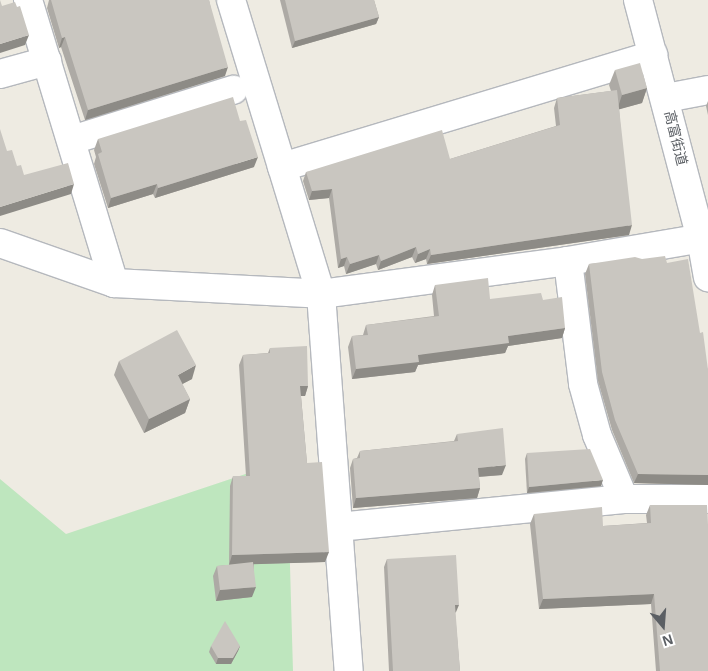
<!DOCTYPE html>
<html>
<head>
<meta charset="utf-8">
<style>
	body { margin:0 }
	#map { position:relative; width:708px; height:671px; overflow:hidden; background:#eeebe2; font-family:Helvetica,"Noto Sans JP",sans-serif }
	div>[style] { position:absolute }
	.green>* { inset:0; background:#bee6be }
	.roads { filter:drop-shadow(1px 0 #b5b8bd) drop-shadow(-1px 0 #b5b8bd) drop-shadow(0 1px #b5b8bd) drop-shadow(0 -1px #b5b8bd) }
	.minor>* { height:28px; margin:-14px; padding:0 14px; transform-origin:14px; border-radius:14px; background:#fff }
	.wall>* { inset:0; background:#adaaa5 }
	.shaded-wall>* { inset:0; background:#8d8b86 }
	.building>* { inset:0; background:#c9c6c0 }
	span { translate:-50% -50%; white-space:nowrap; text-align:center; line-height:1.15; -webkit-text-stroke:4.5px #fff; paint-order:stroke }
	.street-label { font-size:14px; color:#5b5f64 }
	.north { position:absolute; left:638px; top:601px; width:50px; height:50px; -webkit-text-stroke:4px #fff; paint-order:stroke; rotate:162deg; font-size:14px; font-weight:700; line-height:20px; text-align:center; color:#5b5f64 }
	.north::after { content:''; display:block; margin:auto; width:18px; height:22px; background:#5b5f64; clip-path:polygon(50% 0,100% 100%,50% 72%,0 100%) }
</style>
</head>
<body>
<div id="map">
	<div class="green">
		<div style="clip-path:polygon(287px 460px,293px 671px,0 671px,0 479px,66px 534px)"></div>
	</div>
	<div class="roads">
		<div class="minor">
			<div style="left:28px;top:0;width:296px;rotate:73.1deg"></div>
			<div style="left:231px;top:0;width:307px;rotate:73deg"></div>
			<div style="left:321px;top:294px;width:378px;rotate:85.8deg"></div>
			<div style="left:638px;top:0;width:246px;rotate:75.2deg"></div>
			<div style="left:701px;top:238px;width:40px;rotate:80deg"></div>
			<div style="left:0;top:74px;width:49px;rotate:-15.5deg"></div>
			<div style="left:666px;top:98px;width:43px;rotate:-10.8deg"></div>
			<div style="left:72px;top:140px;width:169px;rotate:-17.3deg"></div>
			<div style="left:282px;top:167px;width:388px;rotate:-16.8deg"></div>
			<div style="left:0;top:243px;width:121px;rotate:19.3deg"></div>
			<div style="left:114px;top:283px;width:207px;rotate:3deg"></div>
			<div style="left:321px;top:294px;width:249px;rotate:-7.6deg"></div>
			<div style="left:568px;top:261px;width:142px;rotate:-9.7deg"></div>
			<div style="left:568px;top:261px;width:124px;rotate:83deg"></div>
			<div style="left:583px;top:384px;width:53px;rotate:74.6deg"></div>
			<div style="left:597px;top:435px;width:69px;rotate:67.1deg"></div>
			<div style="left:338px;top:527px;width:287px;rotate:-5.6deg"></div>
			<div style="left:624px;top:499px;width:84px"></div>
		</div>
	</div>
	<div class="wall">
		<div style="clip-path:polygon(49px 0,209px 0,225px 76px,85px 120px,61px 47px,59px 48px,47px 8px)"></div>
		<div style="clip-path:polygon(280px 0,374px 0,379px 17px,376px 24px,292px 48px)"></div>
		<div style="clip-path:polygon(615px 70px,647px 88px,642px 103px,619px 109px,629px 235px,427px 264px,426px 259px,415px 263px,412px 257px,378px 270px,376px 264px,346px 274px,344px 266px,338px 268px,329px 198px,309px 200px,303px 181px,306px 172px,450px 159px,556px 126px,554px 108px,557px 98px,611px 91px,609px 85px)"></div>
		<div style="clip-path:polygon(708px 101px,708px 115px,706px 106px)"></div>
		<div style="clip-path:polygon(98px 139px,254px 167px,155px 198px,153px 194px,108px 208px,94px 164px,96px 157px,94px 150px)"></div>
		<div style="clip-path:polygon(642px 259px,667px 263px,708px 370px,708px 485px,634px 483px,612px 430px,598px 381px,585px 274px,589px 264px)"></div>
		<div style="clip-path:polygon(435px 285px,490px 299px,543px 300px,565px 328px,562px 338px,508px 346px,505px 353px,418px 365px,415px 372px,352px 379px,348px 347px,352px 336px,363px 335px,366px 325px,434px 316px,432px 295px)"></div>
		<div style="clip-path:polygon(270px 348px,308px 386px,305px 396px,301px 396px,307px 463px,325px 562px,254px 564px,252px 597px,216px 601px,213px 576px,217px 566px,229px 565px,230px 486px,233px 476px,246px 476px,239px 365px,243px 355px,268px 353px)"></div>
		<div style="clip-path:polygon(119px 361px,192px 379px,182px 384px,190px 399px,185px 413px,144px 433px,114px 375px)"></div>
		<div style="clip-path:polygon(457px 434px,502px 475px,479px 477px,480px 488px,477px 498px,353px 508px,350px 468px,353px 459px,357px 458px,360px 451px,454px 441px)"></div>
		<div style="clip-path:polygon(527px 453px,601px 486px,527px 493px,525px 459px)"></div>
		<div style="clip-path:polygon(650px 505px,708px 671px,656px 671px,651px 604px,539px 609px,530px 524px,534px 514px,603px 526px,647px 523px,646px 515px)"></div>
		<div style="clip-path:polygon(387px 559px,456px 612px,455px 613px,460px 671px,389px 671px,384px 567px)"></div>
		<div style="clip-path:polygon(211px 646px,240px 646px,238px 651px,231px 664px,216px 664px,209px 652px)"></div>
	</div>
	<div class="shaded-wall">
		<div style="clip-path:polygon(379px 17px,376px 24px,292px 48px,295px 41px)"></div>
		<div style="clip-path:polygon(29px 35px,25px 45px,0 53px,0 44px)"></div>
		<div style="clip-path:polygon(65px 37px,61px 47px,59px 48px,62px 38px)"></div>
		<div style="clip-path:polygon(228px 67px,225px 76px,85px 120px,88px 110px)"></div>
		<div style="clip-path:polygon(647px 88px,642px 103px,617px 110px,622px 95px)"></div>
		<div style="clip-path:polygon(258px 157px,254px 167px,155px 198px,158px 188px)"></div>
		<div style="clip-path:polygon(74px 184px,71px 194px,0 216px,0 207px)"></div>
		<div style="clip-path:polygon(157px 184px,153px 194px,108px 208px,111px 198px)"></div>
		<div style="clip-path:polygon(332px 189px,329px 198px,309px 200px,312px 191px)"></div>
		<div style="clip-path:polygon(632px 225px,629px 235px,427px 264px,431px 255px)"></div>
		<div style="clip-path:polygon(416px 247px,412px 257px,378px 270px,381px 261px)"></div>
		<div style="clip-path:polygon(430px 249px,426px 259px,415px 263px,418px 254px)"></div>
		<div style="clip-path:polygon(379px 255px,376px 264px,346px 274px,350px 264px)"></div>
		<div style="clip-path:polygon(347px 257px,344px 266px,338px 268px,341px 259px)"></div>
		<div style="clip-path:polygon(565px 328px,562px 338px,508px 346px,505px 353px,418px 365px,415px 372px,352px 379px,356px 369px,418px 355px,508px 336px)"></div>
		<div style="clip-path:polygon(196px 365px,192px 379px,173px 389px,178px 375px)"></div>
		<div style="clip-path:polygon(300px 386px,308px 386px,305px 396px,297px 396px)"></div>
		<div style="clip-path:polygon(190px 399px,185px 413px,144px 433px,149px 419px)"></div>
		<div style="clip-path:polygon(506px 465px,502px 475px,475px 477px,478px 468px)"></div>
		<div style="clip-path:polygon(638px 474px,708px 475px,708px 485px,634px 483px)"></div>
		<div style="clip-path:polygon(603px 480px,601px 486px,527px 493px,529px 487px)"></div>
		<div style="clip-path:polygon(480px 488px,477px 498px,353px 508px,356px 498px)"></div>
		<div style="clip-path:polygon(329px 552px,325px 562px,229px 565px,232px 555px)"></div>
		<div style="clip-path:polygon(256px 587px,252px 597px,216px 601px,220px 590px)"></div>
		<div style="clip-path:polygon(654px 594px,651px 604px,539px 609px,543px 599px)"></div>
		<div style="clip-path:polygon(455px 605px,459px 605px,456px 612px,452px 613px)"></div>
		<div style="clip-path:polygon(240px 646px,238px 651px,231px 664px,216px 664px,218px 658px)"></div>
	</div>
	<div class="building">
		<div style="clip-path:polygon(0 0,2px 6px,15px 2px,17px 7px,20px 6px,29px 35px,0 44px)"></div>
		<div style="clip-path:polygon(51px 0,209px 0,228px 67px,88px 110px,65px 37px,62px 38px)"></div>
		<div style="clip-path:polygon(285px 0,374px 0,379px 17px,295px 41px)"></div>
		<div style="clip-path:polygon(640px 63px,647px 88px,622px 95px,615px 70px)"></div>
		<div style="clip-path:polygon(617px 90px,632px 225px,431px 255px,430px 249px,418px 254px,416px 247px,381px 261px,379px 255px,350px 264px,347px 257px,341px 259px,332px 189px,312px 191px,306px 172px,442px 130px,450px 159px,560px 125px,557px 98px)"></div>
		<div style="clip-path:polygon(233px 97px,240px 121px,246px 120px,258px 157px,158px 188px,157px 184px,111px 198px,98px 154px,102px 152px,98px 139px)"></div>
		<div style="clip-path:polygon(0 129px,7px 151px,12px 150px,17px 166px,21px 165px,24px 175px,68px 163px,74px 184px,0 207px)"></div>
		<div style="clip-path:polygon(665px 256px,667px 263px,688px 259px,700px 333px,703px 332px,708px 370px,708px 475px,638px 474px,615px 420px,602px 372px,589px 264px,635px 257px,642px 259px)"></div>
		<div style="clip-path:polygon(488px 278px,490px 299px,541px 293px,543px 300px,562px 297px,565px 328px,508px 336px,509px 343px,418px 355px,419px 362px,356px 369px,352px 336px,368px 335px,366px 325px,439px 316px,435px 285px)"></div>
		<div style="clip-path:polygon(177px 330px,196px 365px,178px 375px,190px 399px,149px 419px,119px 361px)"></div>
		<div style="clip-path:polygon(307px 346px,308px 386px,300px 386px,307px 463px,322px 462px,329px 552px,232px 555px,233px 476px,250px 476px,243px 355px,270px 353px,270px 348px)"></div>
		<div style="clip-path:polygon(503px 428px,506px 465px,478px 468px,480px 488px,356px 498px,353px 459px,360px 458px,360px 451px,458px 441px,457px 434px)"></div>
		<div style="clip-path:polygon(590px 449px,603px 480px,529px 487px,527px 453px)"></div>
		<div style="clip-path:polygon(650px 505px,707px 505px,708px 525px,708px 671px,660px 671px,654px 594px,543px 599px,534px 514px,602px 507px,603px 526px,651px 523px)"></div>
		<div style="clip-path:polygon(456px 555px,459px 605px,455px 605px,460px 671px,393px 671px,387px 559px)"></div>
		<div style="clip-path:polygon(253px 562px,256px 587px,220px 590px,217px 566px)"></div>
		<div style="clip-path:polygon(225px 621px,240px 646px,233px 658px,218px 658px,211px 646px)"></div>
	</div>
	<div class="street-label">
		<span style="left:676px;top:138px;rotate:76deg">高富街道</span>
	</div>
	<div class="north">N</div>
</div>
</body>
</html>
